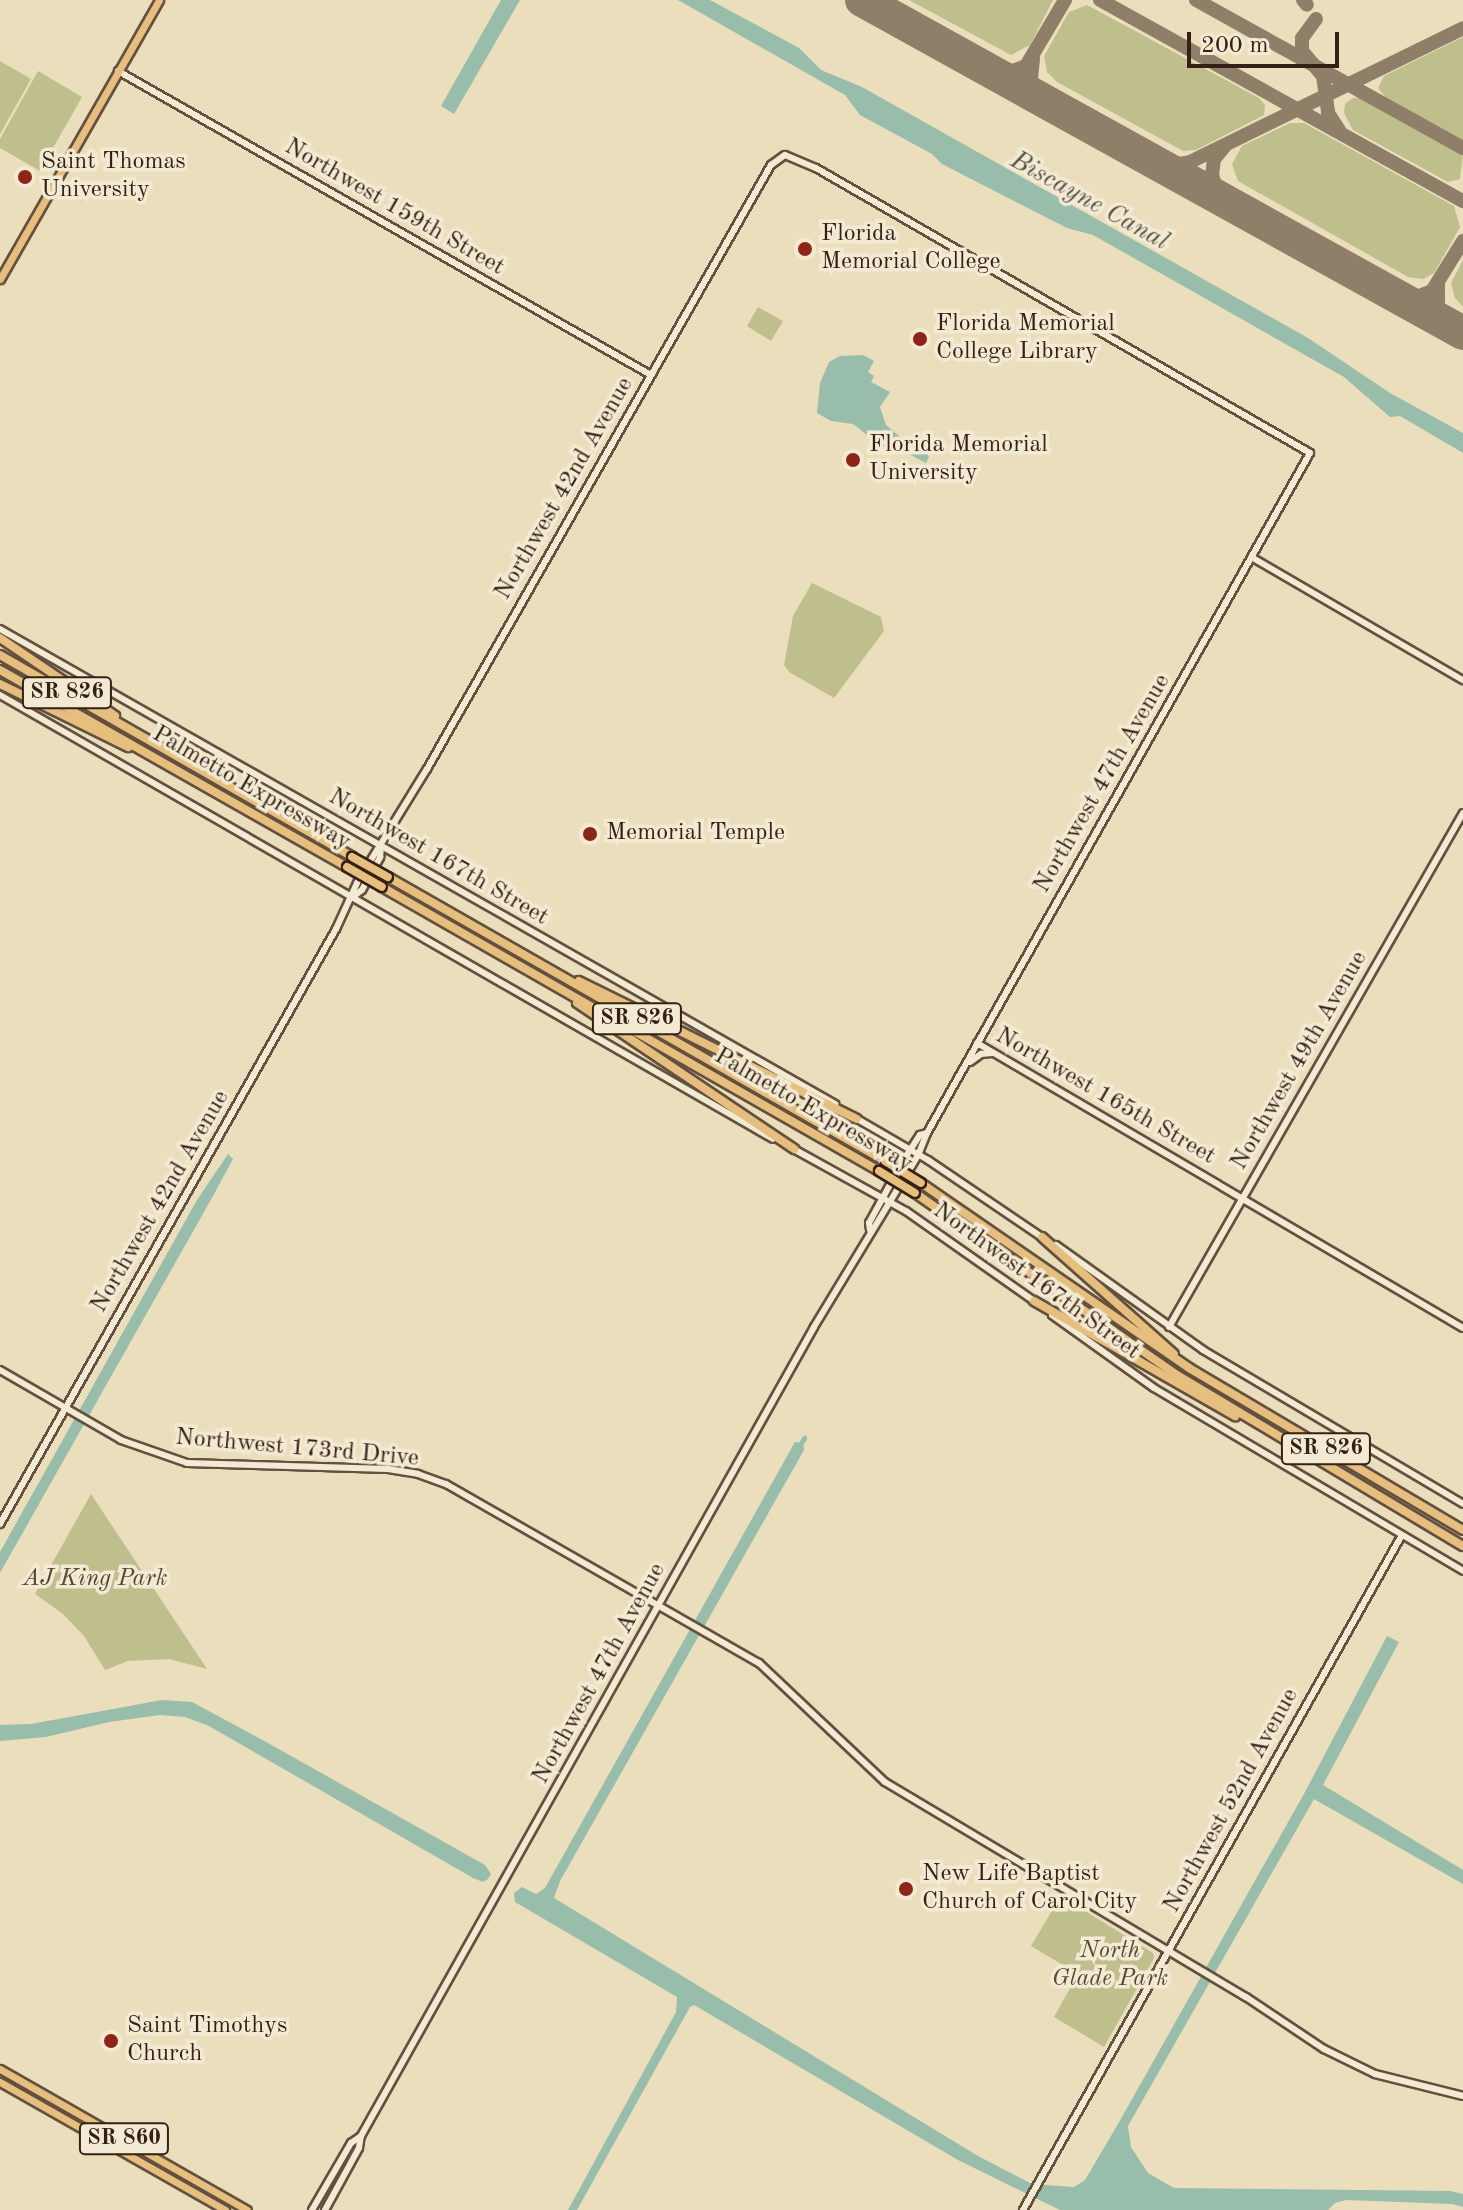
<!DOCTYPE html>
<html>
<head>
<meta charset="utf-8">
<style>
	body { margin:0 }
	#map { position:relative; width:1463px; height:2210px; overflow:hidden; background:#ebdebc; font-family:"Old Standard TT",serif }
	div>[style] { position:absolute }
	.green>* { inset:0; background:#bebf8c }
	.water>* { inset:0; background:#99bdab }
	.canal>* { height:5px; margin:-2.5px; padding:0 2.5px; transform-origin:2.5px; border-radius:2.5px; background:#99bdab }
	.taxiway>* { height:14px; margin:-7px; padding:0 7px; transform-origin:7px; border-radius:7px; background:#907f68 }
	.runway>* { height:34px; margin:-17px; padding:0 17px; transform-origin:17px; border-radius:17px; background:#907f68 }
	.roads { filter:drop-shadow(2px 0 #63503f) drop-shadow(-2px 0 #63503f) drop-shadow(0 2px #63503f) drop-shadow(0 -2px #63503f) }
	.tertiary>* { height:6px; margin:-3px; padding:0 3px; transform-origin:3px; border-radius:3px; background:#f2ead3 }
	.secondary>* { height:6px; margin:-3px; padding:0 3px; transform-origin:3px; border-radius:3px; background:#f2ead3 }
	.primary>* { height:7px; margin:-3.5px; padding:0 3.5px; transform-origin:3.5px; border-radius:3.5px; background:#e6bf7e }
	.motorway>* { height:8px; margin:-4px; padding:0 4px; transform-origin:4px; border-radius:4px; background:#e6bf7e }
	.bridges { filter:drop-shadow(2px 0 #362015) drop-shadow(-2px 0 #362015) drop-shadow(0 2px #362015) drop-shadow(0 -2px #362015) }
	.motorway-bridge>* { height:8px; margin:-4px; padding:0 4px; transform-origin:4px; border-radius:4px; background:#e6bf7e }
	.dots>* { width:22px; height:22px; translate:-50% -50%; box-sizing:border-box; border:4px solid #f2ead3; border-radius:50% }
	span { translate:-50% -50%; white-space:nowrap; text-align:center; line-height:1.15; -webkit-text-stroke:7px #f2ead3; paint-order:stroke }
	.shield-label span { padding:2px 6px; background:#f2ead3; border:2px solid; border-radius:6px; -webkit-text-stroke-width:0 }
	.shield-label { font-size:22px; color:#362015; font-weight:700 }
	.poi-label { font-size:24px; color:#362015 }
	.left { translate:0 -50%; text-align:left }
	.street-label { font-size:24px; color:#362015 }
	.park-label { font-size:24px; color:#584833; font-style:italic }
	.water-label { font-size:26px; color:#544f42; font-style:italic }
	.scale { position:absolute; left:1187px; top:32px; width:152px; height:36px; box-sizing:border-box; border:4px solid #362015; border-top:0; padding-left:10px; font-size:24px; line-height:28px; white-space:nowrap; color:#362015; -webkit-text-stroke:6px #f2ead3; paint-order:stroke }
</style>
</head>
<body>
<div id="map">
	<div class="green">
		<div style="clip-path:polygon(909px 0,1053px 0,1030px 45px,1011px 55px)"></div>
		<div style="clip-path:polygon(1087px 5px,1259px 98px,1265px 105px,1264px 115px,1196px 150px,1183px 151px,1057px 82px,1047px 72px,1044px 56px,1069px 12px)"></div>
		<div style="clip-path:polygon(1463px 37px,1463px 141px,1387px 99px,1378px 88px,1384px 76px)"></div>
		<div style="clip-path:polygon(0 61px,31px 79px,0 134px)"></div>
		<div style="clip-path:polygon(38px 71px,82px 97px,40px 171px,0 148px,0 139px)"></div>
		<div style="clip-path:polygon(1353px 98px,1362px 98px,1463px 154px,1460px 179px,1448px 182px,1353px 130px,1344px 113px,1345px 104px)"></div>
		<div style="clip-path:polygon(1304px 123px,1454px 206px,1460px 227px,1434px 273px,1423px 279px,1408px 277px,1238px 181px,1232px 164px,1242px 146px,1290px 123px)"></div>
		<div style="clip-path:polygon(1463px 260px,1463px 307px,1455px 298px,1451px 283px)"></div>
		<div style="clip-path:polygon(758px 307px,783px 321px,771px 341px,747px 326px)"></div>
		<div style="clip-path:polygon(812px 583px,881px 617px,884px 631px,834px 698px,789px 672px,784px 665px,793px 616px)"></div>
		<div style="clip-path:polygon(91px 1494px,207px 1669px,169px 1659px,128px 1661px,105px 1670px,84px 1636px,63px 1614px,35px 1594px)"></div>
		<div style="clip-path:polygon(1061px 1896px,1153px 1953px,1154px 1958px,1104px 2047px,1054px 2017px,1078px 1974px,1031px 1946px)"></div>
	</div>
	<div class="water">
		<div style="clip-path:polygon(501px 0,520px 0,454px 114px,441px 106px)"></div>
		<div style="clip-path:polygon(678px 0,710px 0,799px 48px,821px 70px,862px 87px,1308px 338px,1390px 393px,1463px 433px,1463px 453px,1400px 416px,1390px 417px,1344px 377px,1093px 235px,1067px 228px,942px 164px,932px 154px,860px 115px,845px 95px)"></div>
		<div style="clip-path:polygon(863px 355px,874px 361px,868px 372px,874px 376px,871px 382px,890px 392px,880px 407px,886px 425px,899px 436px,922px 444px,929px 457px,926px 463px,901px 450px,884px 448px,853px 424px,831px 421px,817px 413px,820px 383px,829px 362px,840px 356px)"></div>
		<div style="clip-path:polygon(228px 1154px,233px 1159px,213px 1196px,0 1573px,0 1552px,197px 1200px)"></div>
		<div style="clip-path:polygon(795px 1442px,803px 1443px,804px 1450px,560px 1881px,554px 1898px,978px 2156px,1032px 2184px,1074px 2187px,1085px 2180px,1118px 2124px,1305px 1792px,1387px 1636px,1399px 1642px,1323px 1785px,1463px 1870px,1463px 1884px,1314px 1799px,1128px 2126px,1131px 2147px,1148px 2173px,1174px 2188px,1450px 2191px,1463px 2194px,1463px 2207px,1452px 2204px,1346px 2200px,1335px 2203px,1328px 2210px,1060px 2210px,958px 2160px,694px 2005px,690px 2007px,577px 2210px,568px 2210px,676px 2012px,677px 1997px,515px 1902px,514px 1893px,522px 1887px,536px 1894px,545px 1888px)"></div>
		<div style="clip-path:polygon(162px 1700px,192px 1702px,268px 1743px,485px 1865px,491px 1874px,488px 1879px,483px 1882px,473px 1878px,209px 1726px,185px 1717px,160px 1715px,109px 1722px,46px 1737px,0 1741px,0 1725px,31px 1724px)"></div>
	</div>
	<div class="canal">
		<div style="left:798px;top:1448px;width:12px;rotate:-59deg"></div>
	</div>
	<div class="taxiway">
		<div style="left:1100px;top:0;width:415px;rotate:29deg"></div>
		<div style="left:1196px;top:0;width:305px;rotate:29deg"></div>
		<div style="left:1303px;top:0;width:6px;rotate:51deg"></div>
		<div style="left:1316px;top:19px;width:24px;rotate:126deg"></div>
		<div style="left:1302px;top:38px;width:13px;rotate:90deg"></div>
		<div style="left:1302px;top:51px;width:33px;rotate:50deg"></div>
		<div style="left:1323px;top:76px;width:37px;rotate:82deg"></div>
		<div style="left:1328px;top:113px;width:20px;rotate:57deg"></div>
		<div style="left:1033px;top:59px;width:20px;rotate:96deg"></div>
		<div style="left:1031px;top:79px;width:22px;rotate:63deg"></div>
		<div style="left:991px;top:72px;width:16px;rotate:4deg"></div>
		<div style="left:1007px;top:73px;width:20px;rotate:-20deg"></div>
		<div style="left:1026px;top:66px;width:77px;rotate:-59.4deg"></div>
		<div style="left:1225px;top:146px;width:17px;rotate:130deg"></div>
		<div style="left:1214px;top:159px;width:16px;rotate:97deg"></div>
		<div style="left:1212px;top:175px;width:17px;rotate:73deg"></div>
		<div style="left:1217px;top:191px;width:17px;rotate:45deg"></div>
		<div style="left:1150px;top:160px;width:19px;rotate:18deg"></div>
		<div style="left:1168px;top:166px;width:22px;rotate:-10deg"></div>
		<div style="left:1190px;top:162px;width:304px;rotate:-26.1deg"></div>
		<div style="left:1438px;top:285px;width:23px;rotate:90deg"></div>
		<div style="left:1438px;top:308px;width:26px;rotate:51deg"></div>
		<div style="left:1401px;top:298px;width:11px;rotate:5deg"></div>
		<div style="left:1412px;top:299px;width:22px;rotate:-22deg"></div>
		<div style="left:1432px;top:291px;width:59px;rotate:-58.2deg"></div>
	</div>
	<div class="runway">
		<div style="left:862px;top:0;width:687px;rotate:28.99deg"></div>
	</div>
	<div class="roads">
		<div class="tertiary">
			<div style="left:118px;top:71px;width:614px;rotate:29.7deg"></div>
			<div style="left:1253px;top:558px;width:243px;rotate:30.2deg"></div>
			<div style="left:0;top:629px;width:961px;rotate:29.63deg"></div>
			<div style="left:0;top:695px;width:891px;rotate:29.87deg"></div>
			<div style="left:353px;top:897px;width:11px;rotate:-38deg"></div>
			<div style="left:362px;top:890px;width:38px;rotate:-61deg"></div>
			<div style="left:380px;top:857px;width:10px;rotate:-84deg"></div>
			<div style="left:977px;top:1043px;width:563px;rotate:30.39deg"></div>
			<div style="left:970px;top:1062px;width:14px;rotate:-36deg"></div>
			<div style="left:981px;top:1054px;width:11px;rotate:-5deg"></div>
			<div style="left:854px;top:1117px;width:86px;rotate:30.2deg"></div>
			<div style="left:928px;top:1160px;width:139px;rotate:34.1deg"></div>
			<div style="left:790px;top:1147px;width:132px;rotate:28.9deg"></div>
			<div style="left:906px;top:1211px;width:160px;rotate:35.1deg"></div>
			<div style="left:870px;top:1230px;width:7px;rotate:-98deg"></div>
			<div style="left:869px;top:1223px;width:71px;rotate:-61.3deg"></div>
			<div style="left:903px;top:1161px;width:31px;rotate:-57deg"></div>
			<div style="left:920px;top:1135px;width:7px;rotate:-16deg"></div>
			<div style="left:1056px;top:1245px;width:181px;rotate:35.5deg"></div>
			<div style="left:1203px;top:1350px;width:302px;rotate:30.6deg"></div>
			<div style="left:1052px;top:1315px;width:125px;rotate:35.6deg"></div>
			<div style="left:1154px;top:1388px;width:359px;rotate:30.6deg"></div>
			<div style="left:1169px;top:1327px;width:592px;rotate:-60.23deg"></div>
			<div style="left:0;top:1370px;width:140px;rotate:30deg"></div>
			<div style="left:121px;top:1440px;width:70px;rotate:19.2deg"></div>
			<div style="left:187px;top:1463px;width:201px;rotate:1.7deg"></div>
			<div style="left:388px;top:1469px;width:30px;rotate:9deg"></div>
			<div style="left:418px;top:1474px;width:30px;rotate:20deg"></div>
			<div style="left:446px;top:1484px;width:361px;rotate:29.8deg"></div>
			<div style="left:759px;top:1663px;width:173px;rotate:43.4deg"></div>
			<div style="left:885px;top:1782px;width:420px;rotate:30.8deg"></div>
			<div style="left:1246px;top:1997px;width:94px;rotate:33.7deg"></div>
			<div style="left:1324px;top:2049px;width:57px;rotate:26.1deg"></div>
			<div style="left:1375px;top:2074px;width:91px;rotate:14deg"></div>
			<div style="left:0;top:1524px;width:683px;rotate:-60.55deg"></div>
			<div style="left:336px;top:929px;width:53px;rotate:-65.4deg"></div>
			<div style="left:358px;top:881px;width:132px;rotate:-58.4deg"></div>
			<div style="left:427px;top:769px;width:695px;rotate:-60.34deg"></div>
			<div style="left:771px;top:165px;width:17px;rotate:-36deg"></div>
			<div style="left:785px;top:155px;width:34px;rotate:23deg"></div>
			<div style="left:816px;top:168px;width:570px;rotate:29.98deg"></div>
			<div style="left:1310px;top:453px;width:780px;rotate:119.39deg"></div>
			<div style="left:927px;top:1133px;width:24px;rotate:112deg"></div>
			<div style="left:1023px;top:2210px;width:774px;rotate:-60.69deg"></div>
		</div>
		<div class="secondary">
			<div style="left:312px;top:2210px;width:78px;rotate:-59.8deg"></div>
			<div style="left:351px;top:2143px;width:12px;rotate:-35deg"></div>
			<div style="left:361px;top:2136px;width:927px;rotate:-60.75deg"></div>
			<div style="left:814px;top:1327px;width:201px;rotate:-58.8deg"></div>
			<div style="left:325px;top:2210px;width:71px;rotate:-61.3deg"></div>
			<div style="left:359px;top:2148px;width:12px;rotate:-81deg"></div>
		</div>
		<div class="primary">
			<div style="left:0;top:279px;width:321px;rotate:-60.3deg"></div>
			<div style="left:0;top:2069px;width:284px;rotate:29.7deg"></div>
			<div style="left:0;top:2082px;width:259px;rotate:29.6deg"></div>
		</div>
		<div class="motorway">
			<div style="left:0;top:638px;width:139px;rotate:34.1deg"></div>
			<div style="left:0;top:655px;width:406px;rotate:29.8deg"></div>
			<div style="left:0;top:670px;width:399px;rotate:29.6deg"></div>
			<div style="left:0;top:684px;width:143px;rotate:26.2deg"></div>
			<div style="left:388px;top:877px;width:572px;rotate:29.74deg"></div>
			<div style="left:382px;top:887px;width:572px;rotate:29.74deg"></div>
			<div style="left:579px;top:981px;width:310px;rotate:26.4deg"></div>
			<div style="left:577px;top:1003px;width:262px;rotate:33.9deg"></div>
			<div style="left:921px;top:1183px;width:326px;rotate:34.6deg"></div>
			<div style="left:1189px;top:1368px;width:318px;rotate:30.6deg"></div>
			<div style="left:915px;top:1193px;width:319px;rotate:34.8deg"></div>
			<div style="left:1177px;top:1375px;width:333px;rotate:30.9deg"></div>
			<div style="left:1042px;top:1237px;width:176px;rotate:41.6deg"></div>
			<div style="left:1034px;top:1301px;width:232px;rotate:29.8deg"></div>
		</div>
	</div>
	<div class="bridges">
		<div class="motorway-bridge">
			<div style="left:352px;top:857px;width:41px;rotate:29.1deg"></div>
			<div style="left:347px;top:867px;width:40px;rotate:29.7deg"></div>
			<div style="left:885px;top:1161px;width:42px;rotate:31.4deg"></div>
			<div style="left:879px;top:1171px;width:42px;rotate:31.4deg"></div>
		</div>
	</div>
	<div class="dots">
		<div style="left:25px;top:177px;background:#8f2418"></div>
		<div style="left:805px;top:249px;background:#8f2418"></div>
		<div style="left:920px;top:339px;background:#8f2418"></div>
		<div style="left:853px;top:460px;background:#8f2418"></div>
		<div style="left:590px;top:834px;background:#8f2418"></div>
		<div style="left:906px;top:1889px;background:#8f2418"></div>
		<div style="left:111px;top:2041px;background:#8f2418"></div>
	</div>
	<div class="shield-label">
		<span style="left:67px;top:693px">SR 826</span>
		<span style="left:637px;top:1019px">SR 826</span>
		<span style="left:1326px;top:1449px">SR 826</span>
		<span style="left:124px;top:2139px">SR 860</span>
	</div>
	<div class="poi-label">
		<span class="left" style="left:41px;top:177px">Saint Thomas<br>University</span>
		<span class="left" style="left:821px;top:249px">Florida<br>Memorial College</span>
		<span class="left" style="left:936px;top:339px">Florida Memorial<br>College Library</span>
		<span class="left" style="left:869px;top:460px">Florida Memorial<br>University</span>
		<span class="left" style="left:606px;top:834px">Memorial Temple</span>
		<span class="left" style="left:922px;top:1889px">New Life Baptist<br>Church of Carol City</span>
		<span class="left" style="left:127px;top:2041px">Saint Timothys<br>Church</span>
	</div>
	<div class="street-label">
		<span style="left:394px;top:208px;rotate:30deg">Northwest 159th Street</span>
		<span style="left:565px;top:489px;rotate:-60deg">Northwest 42nd Avenue</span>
		<span style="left:1103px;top:784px;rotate:-60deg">Northwest 47th Avenue</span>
		<span style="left:251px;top:789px;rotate:30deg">Palmetto Expressway</span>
		<span style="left:438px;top:858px;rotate:30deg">Northwest 167th Street</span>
		<span style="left:1300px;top:1061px;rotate:-60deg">Northwest 49th Avenue</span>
		<span style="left:1105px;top:1097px;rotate:30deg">Northwest 165th Street</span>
		<span style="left:813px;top:1111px;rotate:30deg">Palmetto Expressway</span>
		<span style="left:161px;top:1202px;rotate:-60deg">Northwest 42nd Avenue</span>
		<span style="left:1036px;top:1282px;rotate:36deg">Northwest 167th Street</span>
		<span style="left:297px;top:1449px;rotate:5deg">Northwest 173rd Drive</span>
		<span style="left:600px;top:1674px;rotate:-61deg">Northwest 47th Avenue</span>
		<span style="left:1232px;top:1801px;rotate:-61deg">Northwest 52nd Avenue</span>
	</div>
	<div class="park-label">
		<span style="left:95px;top:1580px">AJ King Park</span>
		<span style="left:1110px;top:1966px">North<br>Glade Park</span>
	</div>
	<div class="water-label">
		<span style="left:1089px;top:202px;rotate:29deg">Biscayne Canal</span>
	</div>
	<div class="scale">200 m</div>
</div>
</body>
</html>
